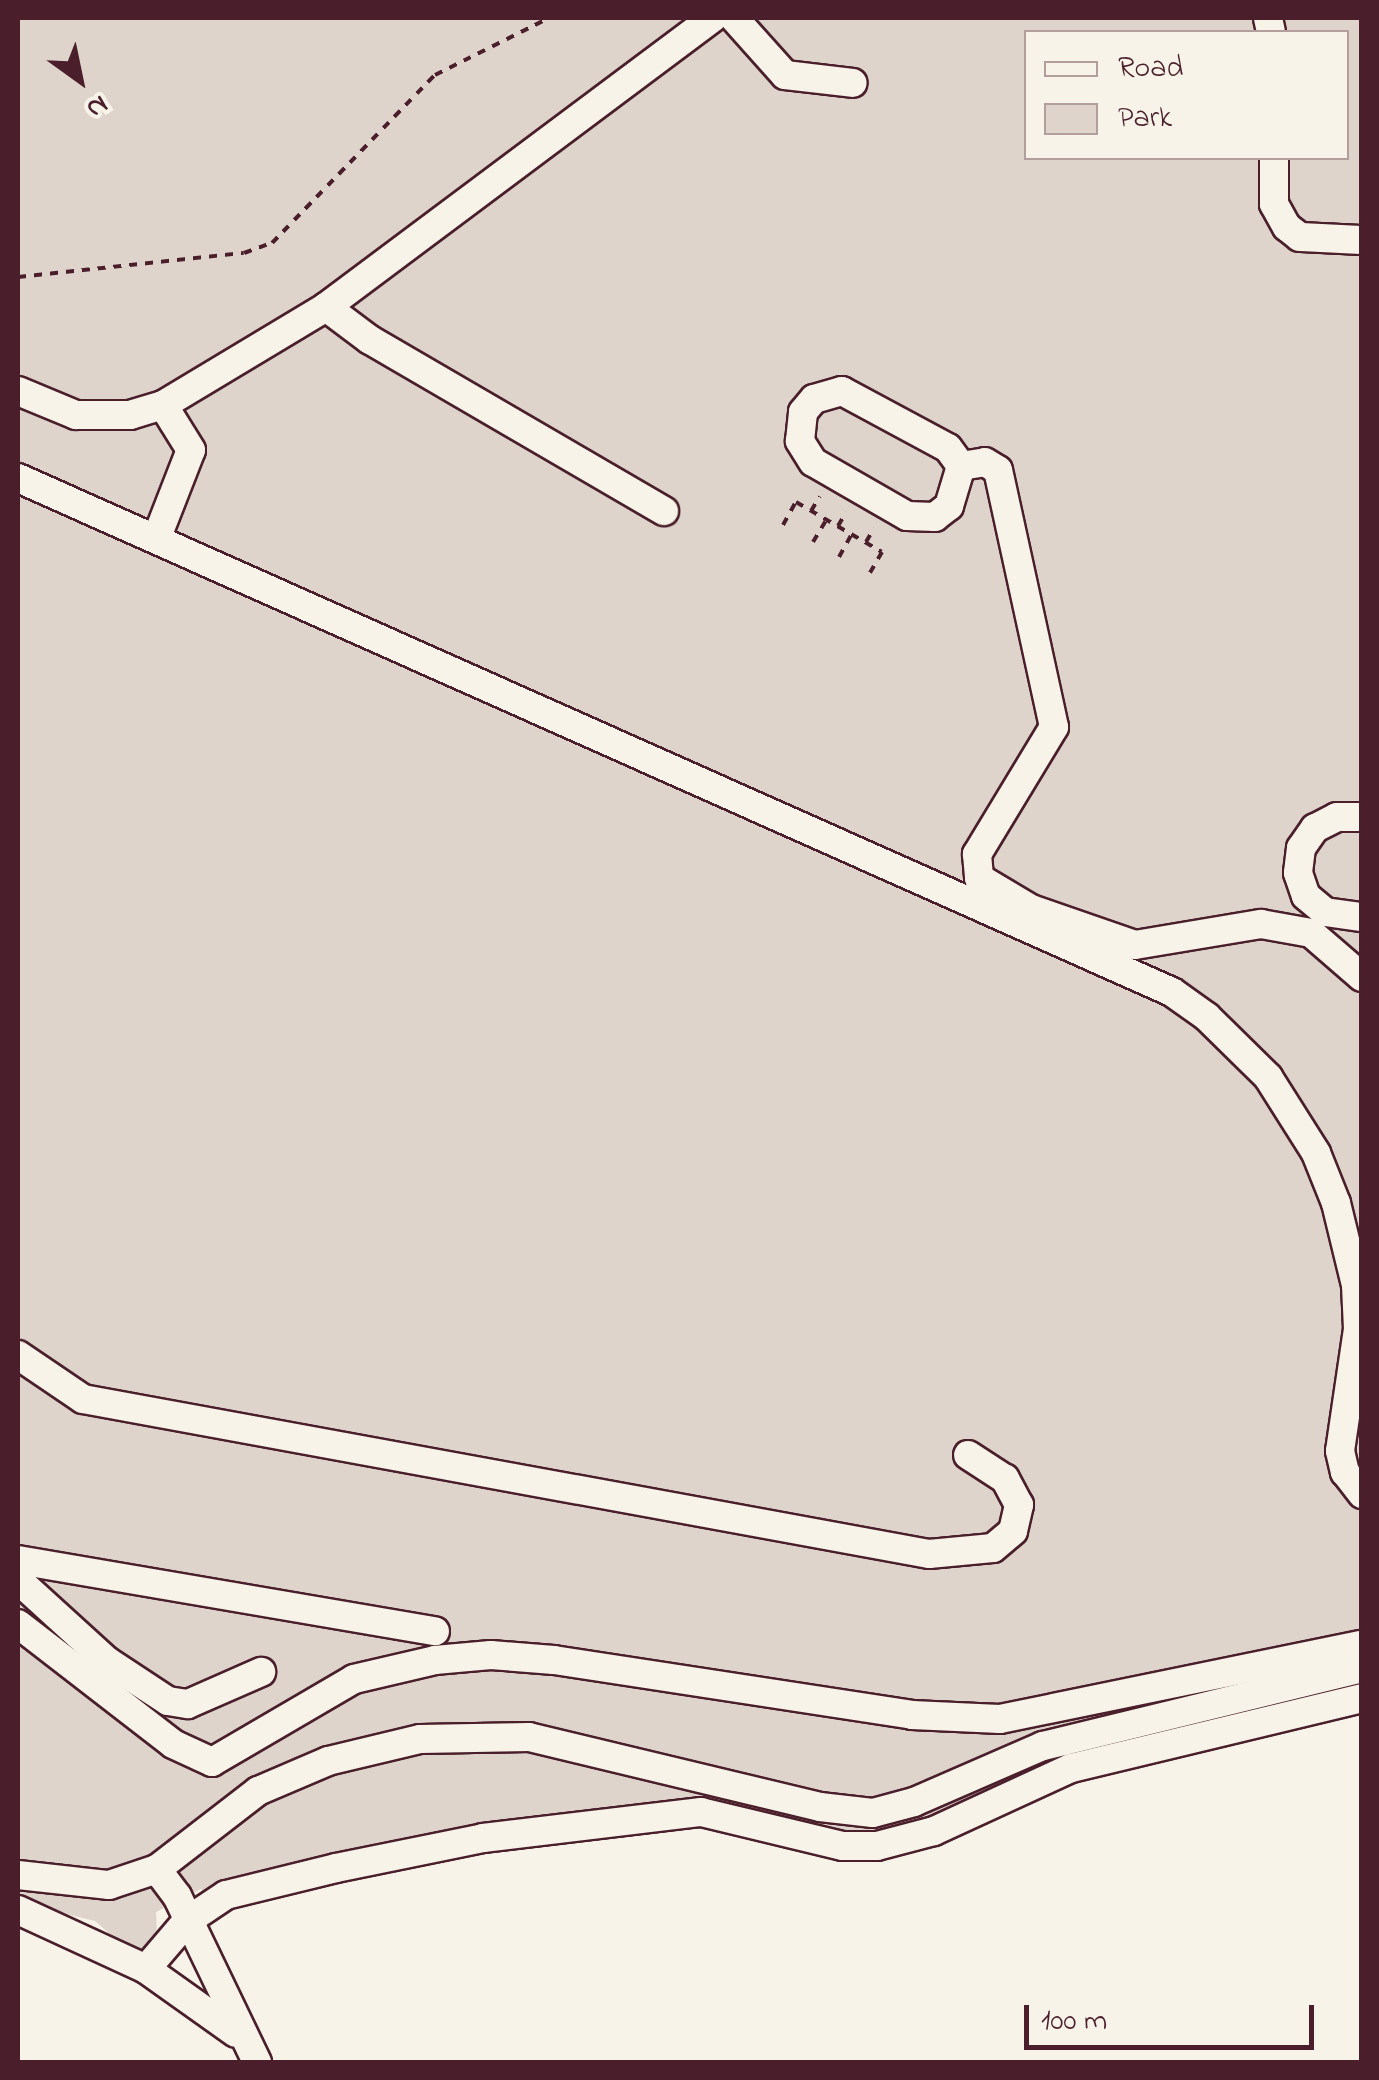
<!DOCTYPE html>
<html>
<head>
<meta charset="utf-8">
<style>
	body { margin:0 }
	#map { position:relative; width:1379px; height:2080px; overflow:hidden; background:#f7f3e8; font-family:"Indie Flower",sans-serif }
	div>[style] { position:absolute }
	.green>* { inset:0; background:#ded4cc }
	.path>* { height:4px; margin-top:-2px; transform-origin:0; background:repeating-linear-gradient(90deg,#4a1f2b 0 8px,transparent 0 16px) }
	.roads { filter:drop-shadow(2px 0 #4a1f2b) drop-shadow(-2px 0 #4a1f2b) drop-shadow(0 2px #4a1f2b) drop-shadow(0 -2px #4a1f2b) }
	.minor>* { height:28px; margin:-14px; padding:0 14px; transform-origin:14px; border-radius:14px; background:#f7f3e8 }
	span { translate:-50% -50%; white-space:nowrap; text-align:center; line-height:1.15; -webkit-text-stroke:9px #f7f3e8; paint-order:stroke }
	.frame { position:absolute; inset:0; border:20px solid #4a1f2b; pointer-events:none }
	.legend { position:absolute; left:1024px; top:30px; width:325px; height:130px; box-sizing:border-box; background:#f7f3e8; border:2px solid #b29e9c; margin:0; padding:12px 18px; list-style:none; font-size:30px; color:#4a1f2b }
	.legend li { display:flex; align-items:center; gap:20px; height:50px }
	.legend b { width:50px; border:2px solid #b29e9c }
	.north { position:absolute; left:30px; top:30px; width:100px; height:100px; -webkit-text-stroke:8px #f7f3e8; paint-order:stroke; rotate:147deg; font-size:28px; font-weight:700; line-height:40px; text-align:center; color:#4a1f2b }
	.north::after { content:''; display:block; margin:auto; width:35px; height:45px; background:#4a1f2b; clip-path:polygon(50% 0,100% 100%,50% 72%,0 100%) }
	.scale { position:absolute; left:1024px; top:2005px; width:290px; height:45px; box-sizing:border-box; border:5px solid #4a1f2b; border-top:0; padding-left:12px; font-size:30px; line-height:35px; white-space:nowrap; color:#4a1f2b; -webkit-text-stroke:8px #f7f3e8; paint-order:stroke }
</style>
</head>
<body>
<div id="map">
	<div class="green">
		<div style="clip-path:polygon(evenodd,18px 18px,1361px 18px,1361px 1690px,861px 1839px,695px 1803px,205px 1894px,201px 1889px,156px 1912px,157px 1935px,147px 1953px,136px 1957px,95px 1921px,18px 1902px,18px 18px,1026px 32px,1346px 32px,1346px 158px,1026px 158px,1026px 32px)"></div>
	</div>
	<div class="path">
		<div style="left:18px;top:277px;width:227px;rotate:-6.1deg"></div>
		<div style="left:244px;top:253px;width:30px;rotate:-20deg"></div>
		<div style="left:272px;top:243px;width:234px;rotate:-45.9deg"></div>
		<div style="left:435px;top:75px;width:127px;rotate:-26.6deg"></div>
		<div style="left:811px;top:511px;width:17px;rotate:-59deg"></div>
		<div style="left:783px;top:525px;width:26px;rotate:-61deg"></div>
		<div style="left:796px;top:502px;width:99px;rotate:30.2deg"></div>
		<div style="left:882px;top:552px;width:24px;rotate:120deg"></div>
		<div style="left:838px;top:526px;width:16px;rotate:-60deg"></div>
		<div style="left:813px;top:542px;width:26px;rotate:-59deg"></div>
		<div style="left:866px;top:542px;width:16px;rotate:-60deg"></div>
		<div style="left:839px;top:557px;width:25px;rotate:-61deg"></div>
	</div>
	<div class="roads">
		<div class="minor">
			<div style="left:734px;top:18px;width:76px;rotate:48.2deg"></div>
			<div style="left:785px;top:75px;width:68px;rotate:6.7deg"></div>
			<div style="left:1268px;top:18px;width:14px;rotate:78deg"></div>
			<div style="left:1274px;top:158px;width:46px;rotate:90deg"></div>
			<div style="left:1274px;top:204px;width:26px;rotate:61deg"></div>
			<div style="left:1287px;top:227px;width:16px;rotate:38deg"></div>
			<div style="left:1300px;top:237px;width:62px;rotate:2.8deg"></div>
			<div style="left:18px;top:391px;width:63px;rotate:22.5deg"></div>
			<div style="left:76px;top:415px;width:54px"></div>
			<div style="left:130px;top:415px;width:34px;rotate:-17deg"></div>
			<div style="left:163px;top:405px;width:190px;rotate:-31deg"></div>
			<div style="left:842px;top:391px;width:120px;rotate:28.3deg"></div>
			<div style="left:948px;top:448px;width:22px;rotate:54deg"></div>
			<div style="left:961px;top:466px;width:42px;rotate:106.7deg"></div>
			<div style="left:949px;top:506px;width:18px;rotate:142deg"></div>
			<div style="left:935px;top:517px;width:28px;rotate:-178deg"></div>
			<div style="left:907px;top:516px;width:108px;rotate:-150.1deg"></div>
			<div style="left:813px;top:462px;width:25px;rotate:-122deg"></div>
			<div style="left:800px;top:441px;width:29px;rotate:-84deg"></div>
			<div style="left:803px;top:412px;width:17px;rotate:-50deg"></div>
			<div style="left:814px;top:399px;width:29px;rotate:-16deg"></div>
			<div style="left:961px;top:466px;width:24px;rotate:-9deg"></div>
			<div style="left:985px;top:462px;width:15px;rotate:32deg"></div>
			<div style="left:998px;top:470px;width:263px;rotate:77.7deg"></div>
			<div style="left:1054px;top:727px;width:149px;rotate:121.2deg"></div>
			<div style="left:977px;top:854px;width:24px;rotate:85deg"></div>
			<div style="left:979px;top:878px;width:61px;rotate:30.8deg"></div>
			<div style="left:1031px;top:909px;width:110px;rotate:19.1deg"></div>
			<div style="left:1135px;top:945px;width:128px;rotate:-9.5deg"></div>
			<div style="left:1261px;top:924px;width:51px;rotate:10.2deg"></div>
			<div style="left:1311px;top:933px;width:67px;rotate:40.8deg"></div>
			<div style="left:18px;top:478px;width:1263px;rotate:24.01deg"></div>
			<div style="left:1172px;top:992px;width:43px;rotate:35.5deg"></div>
			<div style="left:1207px;top:1017px;width:86px;rotate:44.5deg"></div>
			<div style="left:1268px;top:1077px;width:90px;rotate:57.7deg"></div>
			<div style="left:1316px;top:1153px;width:54px;rotate:68.2deg"></div>
			<div style="left:1336px;top:1203px;width:84px;rotate:76.3deg"></div>
			<div style="left:1356px;top:1285px;width:44px;rotate:87.4deg"></div>
			<div style="left:1358px;top:1329px;width:123px;rotate:98.4deg"></div>
			<div style="left:1340px;top:1451px;width:22px;rotate:77deg"></div>
			<div style="left:1345px;top:1472px;width:28px;rotate:52deg"></div>
			<div style="left:664px;top:511px;width:340px;rotate:-149.8deg"></div>
			<div style="left:370px;top:340px;width:55px;rotate:-143.1deg"></div>
			<div style="left:326px;top:307px;width:483px;rotate:-36.8deg"></div>
			<div style="left:157px;top:537px;width:93px;rotate:-68.7deg"></div>
			<div style="left:191px;top:450px;width:53px;rotate:-121.9deg"></div>
			<div style="left:1362px;top:817px;width:25px;rotate:180deg"></div>
			<div style="left:1337px;top:817px;width:25px;rotate:153deg"></div>
			<div style="left:1315px;top:828px;width:24px;rotate:125deg"></div>
			<div style="left:1301px;top:848px;width:25px;rotate:97deg"></div>
			<div style="left:1298px;top:873px;width:24px;rotate:71deg"></div>
			<div style="left:1306px;top:896px;width:25px;rotate:40deg"></div>
			<div style="left:1325px;top:912px;width:37px;rotate:8deg"></div>
			<div style="left:18px;top:1355px;width:78px;rotate:34.1deg"></div>
			<div style="left:83px;top:1399px;width:860px;rotate:10.38deg"></div>
			<div style="left:929px;top:1554px;width:64px;rotate:-5.4deg"></div>
			<div style="left:993px;top:1548px;width:26px;rotate:-40deg"></div>
			<div style="left:1013px;top:1531px;width:27px;rotate:-77deg"></div>
			<div style="left:1019px;top:1505px;width:30px;rotate:-118deg"></div>
			<div style="left:1005px;top:1479px;width:44px;rotate:-147deg"></div>
			<div style="left:18px;top:1560px;width:423px;rotate:9.7deg"></div>
			<div style="left:18px;top:1580px;width:120px;rotate:42.3deg"></div>
			<div style="left:107px;top:1661px;width:73px;rotate:33.3deg"></div>
			<div style="left:168px;top:1701px;width:20px;rotate:9deg"></div>
			<div style="left:188px;top:1704px;width:80px;rotate:-23.7deg"></div>
			<div style="left:18px;top:1624px;width:196px;rotate:37.7deg"></div>
			<div style="left:173px;top:1744px;width:43px;rotate:24.8deg"></div>
			<div style="left:212px;top:1762px;width:164px;rotate:-30.3deg"></div>
			<div style="left:354px;top:1679px;width:83px;rotate:-13.2deg"></div>
			<div style="left:435px;top:1660px;width:56px;rotate:-5.1deg"></div>
			<div style="left:491px;top:1655px;width:63px;rotate:4.5deg"></div>
			<div style="left:554px;top:1660px;width:362px;rotate:8.7deg"></div>
			<div style="left:912px;top:1715px;width:88px;rotate:2.6deg"></div>
			<div style="left:1000px;top:1719px;width:369px;rotate:-11.6deg"></div>
			<div style="left:18px;top:1875px;width:92px;rotate:6.3deg"></div>
			<div style="left:109px;top:1885px;width:51px;rotate:-18.4deg"></div>
			<div style="left:18px;top:1910px;width:141px;rotate:24.7deg"></div>
			<div style="left:146px;top:1969px;width:110px;rotate:35.4deg"></div>
			<div style="left:146px;top:1969px;width:63px;rotate:-49.5deg"></div>
			<div style="left:187px;top:1921px;width:47px;rotate:-33.7deg"></div>
			<div style="left:226px;top:1895px;width:113px;rotate:-13.8deg"></div>
			<div style="left:336px;top:1868px;width:150px;rotate:-11.5deg"></div>
			<div style="left:483px;top:1838px;width:220px;rotate:-6.8deg"></div>
			<div style="left:701px;top:1812px;width:146px;rotate:13.5deg"></div>
			<div style="left:843px;top:1846px;width:34px"></div>
			<div style="left:877px;top:1846px;width:59px;rotate:-14.7deg"></div>
			<div style="left:934px;top:1831px;width:151px;rotate:-24.7deg"></div>
			<div style="left:1071px;top:1768px;width:299px;rotate:-13.5deg"></div>
			<div style="left:257px;top:2062px;width:184px;rotate:-115.7deg"></div>
			<div style="left:177px;top:1896px;width:34px;rotate:-127deg"></div>
			<div style="left:157px;top:1869px;width:128px;rotate:-37.7deg"></div>
			<div style="left:258px;top:1791px;width:76px;rotate:-23.2deg"></div>
			<div style="left:328px;top:1761px;width:95px;rotate:-13.4deg"></div>
			<div style="left:420px;top:1739px;width:109px;rotate:-1.1deg"></div>
			<div style="left:529px;top:1737px;width:299px;rotate:13.5deg"></div>
			<div style="left:820px;top:1807px;width:53px;rotate:6.5deg"></div>
			<div style="left:873px;top:1813px;width:42px;rotate:-15deg"></div>
			<div style="left:914px;top:1802px;width:141px;rotate:-23.5deg"></div>
			<div style="left:1043px;top:1746px;width:328px;rotate:-13.7deg"></div>
		</div>
	</div>
	<div class="frame"></div>
	<ul class="legend">
	<li><b style="height:12px;background:#f7f3e8"></b>Road</li>
	<li><b style="height:28px;background:#ded4cc"></b>Park</li>
	</ul>
	<div class="north">N</div>
	<div class="scale">100 m</div>
</div>
</body>
</html>
